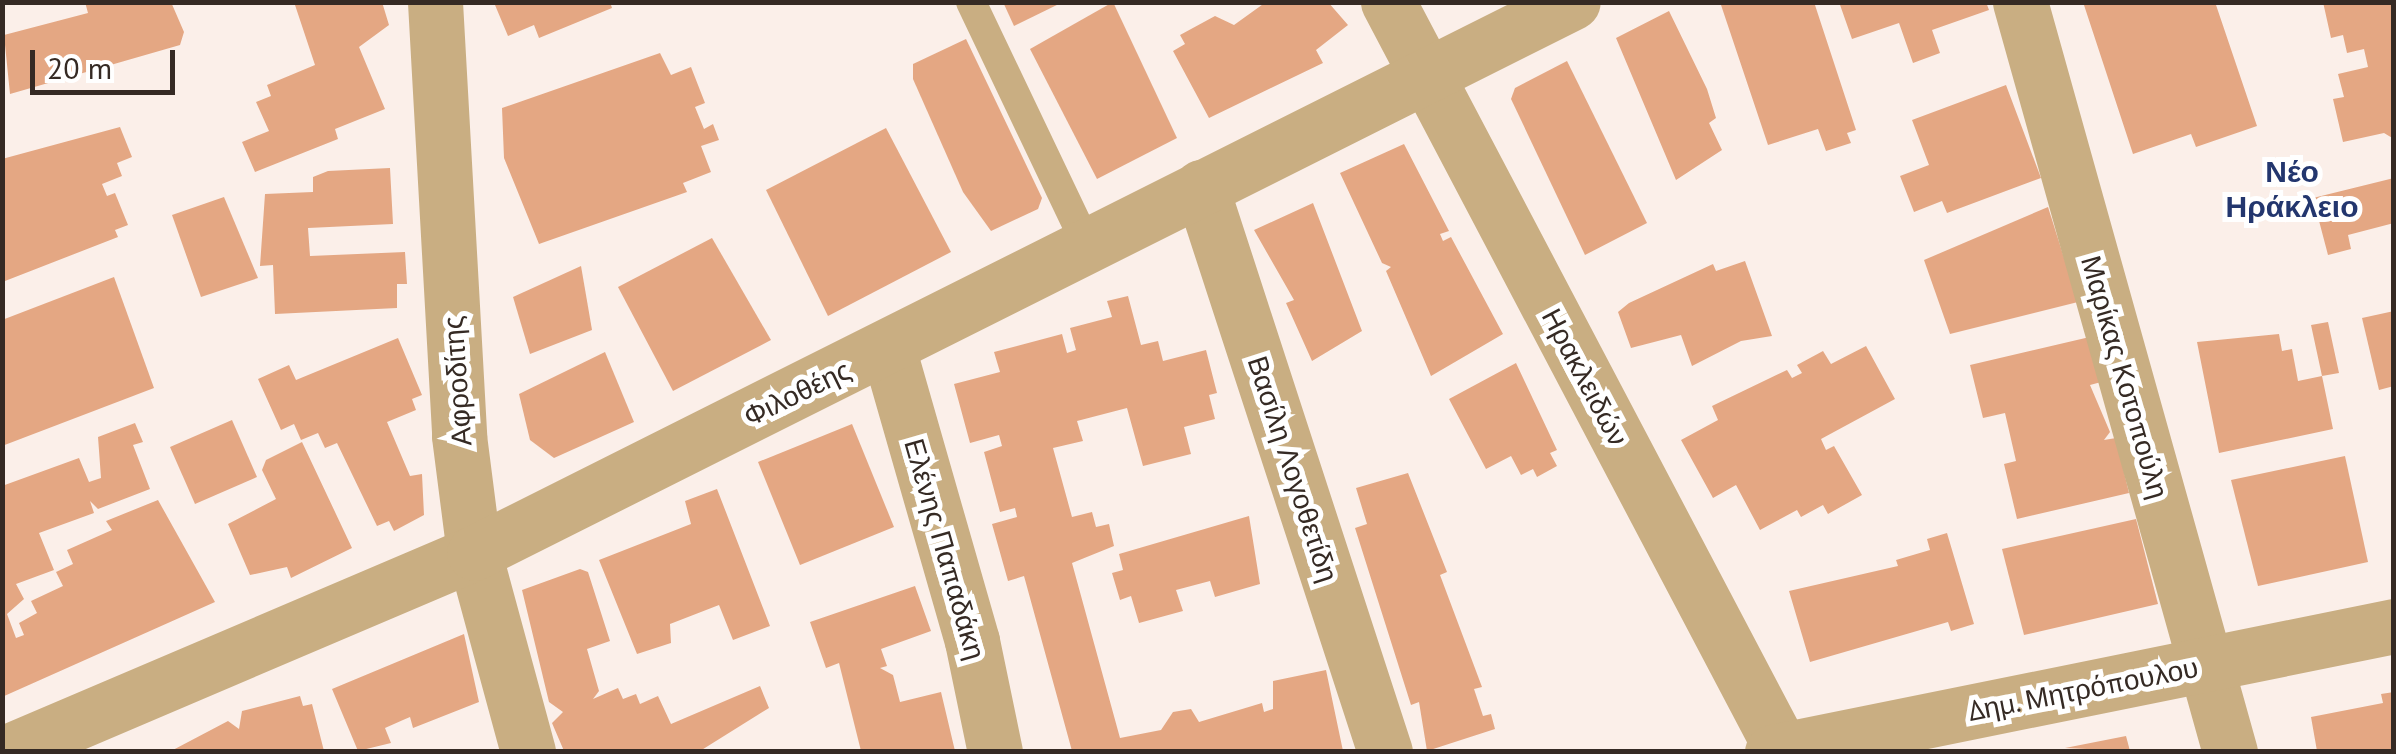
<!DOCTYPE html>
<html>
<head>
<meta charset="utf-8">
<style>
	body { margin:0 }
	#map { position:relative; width:2396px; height:754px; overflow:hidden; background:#fbefe9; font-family:"PT Sans",sans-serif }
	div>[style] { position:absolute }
	.building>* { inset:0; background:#e4a783 }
	.service>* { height:30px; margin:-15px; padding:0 15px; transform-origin:15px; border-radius:15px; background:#c9ae82 }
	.minor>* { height:55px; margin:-27.5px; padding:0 27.5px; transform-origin:27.5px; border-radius:27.5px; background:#c9ae82 }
	.tertiary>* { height:55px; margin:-27.5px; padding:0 27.5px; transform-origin:27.5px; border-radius:27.5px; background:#c9ae82 }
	span { translate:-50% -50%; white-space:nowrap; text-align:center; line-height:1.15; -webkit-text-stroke:10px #fff; paint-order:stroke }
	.street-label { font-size:28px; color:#352a24 }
	.neighbourhood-label { font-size:30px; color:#23366e; font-weight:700 }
	.frame { position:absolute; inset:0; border:5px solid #352a24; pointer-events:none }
	.scale { position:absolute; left:30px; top:50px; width:145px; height:45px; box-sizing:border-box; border:5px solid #352a24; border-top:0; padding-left:12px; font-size:30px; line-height:35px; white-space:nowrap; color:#352a24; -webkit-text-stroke:8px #fff; paint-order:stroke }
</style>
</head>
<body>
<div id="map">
	<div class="building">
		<div style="clip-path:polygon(85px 2px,171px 2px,184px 32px,180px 45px,10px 94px,4px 35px,88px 13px)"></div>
		<div style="clip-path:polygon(294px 2px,382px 2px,389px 25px,359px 47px,385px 109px,335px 129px,338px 139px,255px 172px,242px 142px,269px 131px,256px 102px,271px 96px,267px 85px,315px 65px)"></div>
		<div style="clip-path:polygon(502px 2px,610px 2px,612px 8px,539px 38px,534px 25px,508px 36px,495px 5px)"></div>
		<div style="clip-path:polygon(1003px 2px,1063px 2px,1014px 26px)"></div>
		<div style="clip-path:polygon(1113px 2px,1177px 138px,1097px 179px,1030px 49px)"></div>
		<div style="clip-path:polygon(1266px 2px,1328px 2px,1348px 25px,1316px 50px,1323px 63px,1209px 118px,1173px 51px,1185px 44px,1180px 35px,1215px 16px,1234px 25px)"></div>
		<div style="clip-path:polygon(1720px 2px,1814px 2px,1856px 130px,1847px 133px,1851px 143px,1826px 151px,1818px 129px,1768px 145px)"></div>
		<div style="clip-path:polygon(1839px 2px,1986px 2px,1989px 10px,1932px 30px,1940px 53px,1913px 63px,1899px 23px,1852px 39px)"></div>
		<div style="clip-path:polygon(2083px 2px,2215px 2px,2257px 126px,2196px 147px,2191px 134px,2133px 154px)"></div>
		<div style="clip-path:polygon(2323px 2px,2394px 2px,2394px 139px,2384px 133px,2343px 142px,2333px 99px,2344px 97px,2338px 74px,2368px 67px,2364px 49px,2347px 53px,2343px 35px,2331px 38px)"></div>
		<div style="clip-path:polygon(1669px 11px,1707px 89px,1716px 118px,1709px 123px,1722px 150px,1676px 180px,1616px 38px)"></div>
		<div style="clip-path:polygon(966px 39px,1042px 198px,1038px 209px,991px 231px,963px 192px,913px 79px,913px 64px)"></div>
		<div style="clip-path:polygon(660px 53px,671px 75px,691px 67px,705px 103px,695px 107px,704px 129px,713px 124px,719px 140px,701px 146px,711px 172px,683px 183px,687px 192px,539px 244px,504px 158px,502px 108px)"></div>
		<div style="clip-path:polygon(1567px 61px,1647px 223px,1585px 255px,1511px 99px,1515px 88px)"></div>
		<div style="clip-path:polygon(2006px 85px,2041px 178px,1947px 213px,1942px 201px,1914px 212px,1900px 176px,1929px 165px,1912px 120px)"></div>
		<div style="clip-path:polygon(120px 127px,132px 157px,117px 163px,122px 176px,102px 184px,107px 196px,115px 193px,128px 225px,115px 230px,118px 237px,5px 281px,2px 159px)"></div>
		<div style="clip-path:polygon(886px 128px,951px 252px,828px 316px,766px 190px)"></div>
		<div style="clip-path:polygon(1404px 144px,1449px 231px,1440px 234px,1443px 241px,1451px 237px,1503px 334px,1431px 376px,1386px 271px,1391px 267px,1382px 263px,1340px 173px)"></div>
		<div style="clip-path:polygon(390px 168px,393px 224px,308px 228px,310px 256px,405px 252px,407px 284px,397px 284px,397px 308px,275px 314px,273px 265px,260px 266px,265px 194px,313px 192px,313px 177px,328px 171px)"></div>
		<div style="clip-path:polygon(2394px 178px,2394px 223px,2348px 235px,2351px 249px,2328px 255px,2313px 198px)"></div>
		<div style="clip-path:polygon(224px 197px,258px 278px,201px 297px,172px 215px)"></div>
		<div style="clip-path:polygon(1313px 203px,1362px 331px,1312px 361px,1286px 303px,1294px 300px,1254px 230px)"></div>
		<div style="clip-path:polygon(2048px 207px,2078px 302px,1950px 334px,1924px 260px)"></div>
		<div style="clip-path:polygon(712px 238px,771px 340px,673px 391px,618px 287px)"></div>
		<div style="clip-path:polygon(1745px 261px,1772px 336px,1741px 341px,1692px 366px,1681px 335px,1631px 348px,1618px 312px,1629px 303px,1713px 264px,1716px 271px)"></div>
		<div style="clip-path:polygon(581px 266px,592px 330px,530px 354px,513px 297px)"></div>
		<div style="clip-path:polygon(114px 277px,154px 388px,2px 446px,2px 320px)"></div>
		<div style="clip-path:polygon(1128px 296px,1141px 345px,1158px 341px,1163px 361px,1206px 350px,1217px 393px,1209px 395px,1215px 419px,1184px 427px,1191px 454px,1143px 466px,1127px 408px,1077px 421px,1083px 441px,1053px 448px,1072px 517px,1092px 512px,1096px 527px,1109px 524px,1114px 546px,1072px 563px,1120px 738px,1161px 730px,1173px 712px,1191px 709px,1199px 722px,1262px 703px,1264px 712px,1273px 709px,1273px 681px,1326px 670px,1343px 751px,1072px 751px,1024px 576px,1008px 581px,992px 524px,1017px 517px,1015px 508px,1000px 512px,984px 452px,1002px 446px,999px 435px,970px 443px,954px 384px,1000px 372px,994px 352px,1062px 334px,1067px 353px,1076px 350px,1070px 328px,1112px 317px,1107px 301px)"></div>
		<div style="clip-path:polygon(2394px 311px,2394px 386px,2379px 390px,2362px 318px)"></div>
		<div style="clip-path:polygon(2328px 322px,2339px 373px,2322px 376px,2333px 429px,2219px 453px,2197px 342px,2279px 334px,2282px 351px,2292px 349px,2298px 381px,2322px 376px,2311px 325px)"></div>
		<div style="clip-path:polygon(2094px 336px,2105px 381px,2090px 385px,2110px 432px,2104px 440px,2116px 438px,2129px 493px,2017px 519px,2004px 464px,2016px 461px,2005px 413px,1983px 418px,1970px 365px)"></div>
		<div style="clip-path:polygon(398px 338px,422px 395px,412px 399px,416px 410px,387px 422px,410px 476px,422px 474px,424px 515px,394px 531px,389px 521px,377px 526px,337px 443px,325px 448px,318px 433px,301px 440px,294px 424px,281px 430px,258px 379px,289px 365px,296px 380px)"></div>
		<div style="clip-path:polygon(1866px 346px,1895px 399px,1821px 439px,1826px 450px,1834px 446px,1862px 495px,1828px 514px,1823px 505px,1801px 517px,1797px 510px,1760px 530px,1736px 485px,1713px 498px,1681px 440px,1718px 420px,1712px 406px,1787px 370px,1792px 378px,1802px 373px,1797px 365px,1823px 351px,1831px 364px)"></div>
		<div style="clip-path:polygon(605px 352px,634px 422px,554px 458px,530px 440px,519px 394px)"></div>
		<div style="clip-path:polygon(1516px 363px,1557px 450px,1550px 453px,1557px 466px,1537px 477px,1533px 469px,1521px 475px,1511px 456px,1486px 469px,1449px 399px)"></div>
		<div style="clip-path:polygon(232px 420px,257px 477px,195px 504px,170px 447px)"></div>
		<div style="clip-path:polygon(135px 423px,143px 442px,133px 445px,150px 489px,98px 509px,90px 501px,94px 513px,39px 533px,54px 570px,16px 584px,24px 599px,7px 614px,16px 638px,24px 635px,19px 623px,37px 613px,31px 601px,63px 586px,56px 572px,73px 564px,67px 550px,112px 530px,106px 521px,158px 500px,215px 602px,2px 697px,2px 486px,79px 458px,89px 482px,101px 478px,98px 437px)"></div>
		<div style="clip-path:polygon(852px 424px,894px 527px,800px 565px,758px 462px)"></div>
		<div style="clip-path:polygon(302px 442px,352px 548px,291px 578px,287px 567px,250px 575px,228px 524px,276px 499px,262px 470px,266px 460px)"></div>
		<div style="clip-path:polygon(2345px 456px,2368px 562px,2258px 586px,2231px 480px)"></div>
		<div style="clip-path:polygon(1408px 473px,1447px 572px,1440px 575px,1482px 687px,1474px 689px,1483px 716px,1491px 714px,1495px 729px,1427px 751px,1419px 702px,1411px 705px,1355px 528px,1367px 524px,1356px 488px)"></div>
		<div style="clip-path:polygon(717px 489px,770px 626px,733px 640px,719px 605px,670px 624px,671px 643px,637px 654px,599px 560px,691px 524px,685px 501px)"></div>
		<div style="clip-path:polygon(1249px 516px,1260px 584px,1215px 597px,1210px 581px,1176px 590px,1183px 611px,1139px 623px,1131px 596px,1120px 600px,1112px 573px,1123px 570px,1119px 554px)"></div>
		<div style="clip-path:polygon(2136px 519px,2158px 604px,2024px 635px,2002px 549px)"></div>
		<div style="clip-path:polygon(1947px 533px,1974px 624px,1951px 631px,1948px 622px,1810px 662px,1789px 591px,1898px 566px,1896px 560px,1930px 550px,1927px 539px)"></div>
		<div style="clip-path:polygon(580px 569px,588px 572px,610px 641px,587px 649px,599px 691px,593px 699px,618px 688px,623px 699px,636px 694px,640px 704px,658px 696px,671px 724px,760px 686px,769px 708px,700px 751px,564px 751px,552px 723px,563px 712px,549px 702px,522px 590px)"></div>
		<div style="clip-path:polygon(915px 586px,931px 631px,881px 649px,887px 666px,880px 668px,893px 675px,900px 702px,941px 692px,955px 751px,861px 751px,839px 663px,826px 668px,810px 622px)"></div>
		<div style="clip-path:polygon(464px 634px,479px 702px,413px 728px,410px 717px,403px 720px,385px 728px,391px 743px,358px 751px,332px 689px)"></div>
		<div style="clip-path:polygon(2394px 692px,2394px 751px,2317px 751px,2311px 717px,2383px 703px,2381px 694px)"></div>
		<div style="clip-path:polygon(300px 696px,303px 706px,312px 704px,324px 751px,171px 751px,228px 721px,239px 729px,242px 711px)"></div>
		<div style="clip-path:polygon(2126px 736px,2130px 751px,2065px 748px)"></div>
	</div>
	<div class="service">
		<div style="left:971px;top:2px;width:272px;rotate:64.5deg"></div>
	</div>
	<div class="minor">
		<div style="left:435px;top:2px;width:435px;rotate:86.8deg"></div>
		<div style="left:459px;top:436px;width:118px;rotate:82.7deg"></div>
		<div style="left:474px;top:553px;width:206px;rotate:74.8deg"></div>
		<div style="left:1388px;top:2px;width:848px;rotate:62.23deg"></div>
		<div style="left:2020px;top:2px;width:779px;rotate:74.36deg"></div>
		<div style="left:1201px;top:187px;width:594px;rotate:71.96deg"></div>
		<div style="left:888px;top:348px;width:305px;rotate:74deg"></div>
		<div style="left:972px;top:641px;width:113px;rotate:78.3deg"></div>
		<div style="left:1772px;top:752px;width:635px;rotate:-11.45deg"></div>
	</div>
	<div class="tertiary">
		<div style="left:7px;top:752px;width:508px;rotate:-23.08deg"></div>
		<div style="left:474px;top:553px;width:1229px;rotate:-26.63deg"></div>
	</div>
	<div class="street-label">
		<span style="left:1585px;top:377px;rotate:62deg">Ηρακλειδών</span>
		<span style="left:2125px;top:377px;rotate:74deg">Μαρίκας Κοτοπούλη</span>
		<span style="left:457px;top:381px;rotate:-94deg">Αφροδίτης</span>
		<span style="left:797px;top:393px;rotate:-26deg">Φιλοθέης</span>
		<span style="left:1293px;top:469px;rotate:72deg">Βασίλη Λογοθετίδη</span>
		<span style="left:945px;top:549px;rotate:74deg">Ελένης Παπαδάκη</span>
		<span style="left:2083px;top:689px;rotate:-11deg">Δημ. Μητρόπουλου</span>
	</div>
	<div class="neighbourhood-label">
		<span style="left:2292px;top:188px">Νέο<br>Ηράκλειο</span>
	</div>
	<div class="frame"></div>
	<div class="scale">20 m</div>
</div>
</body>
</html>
